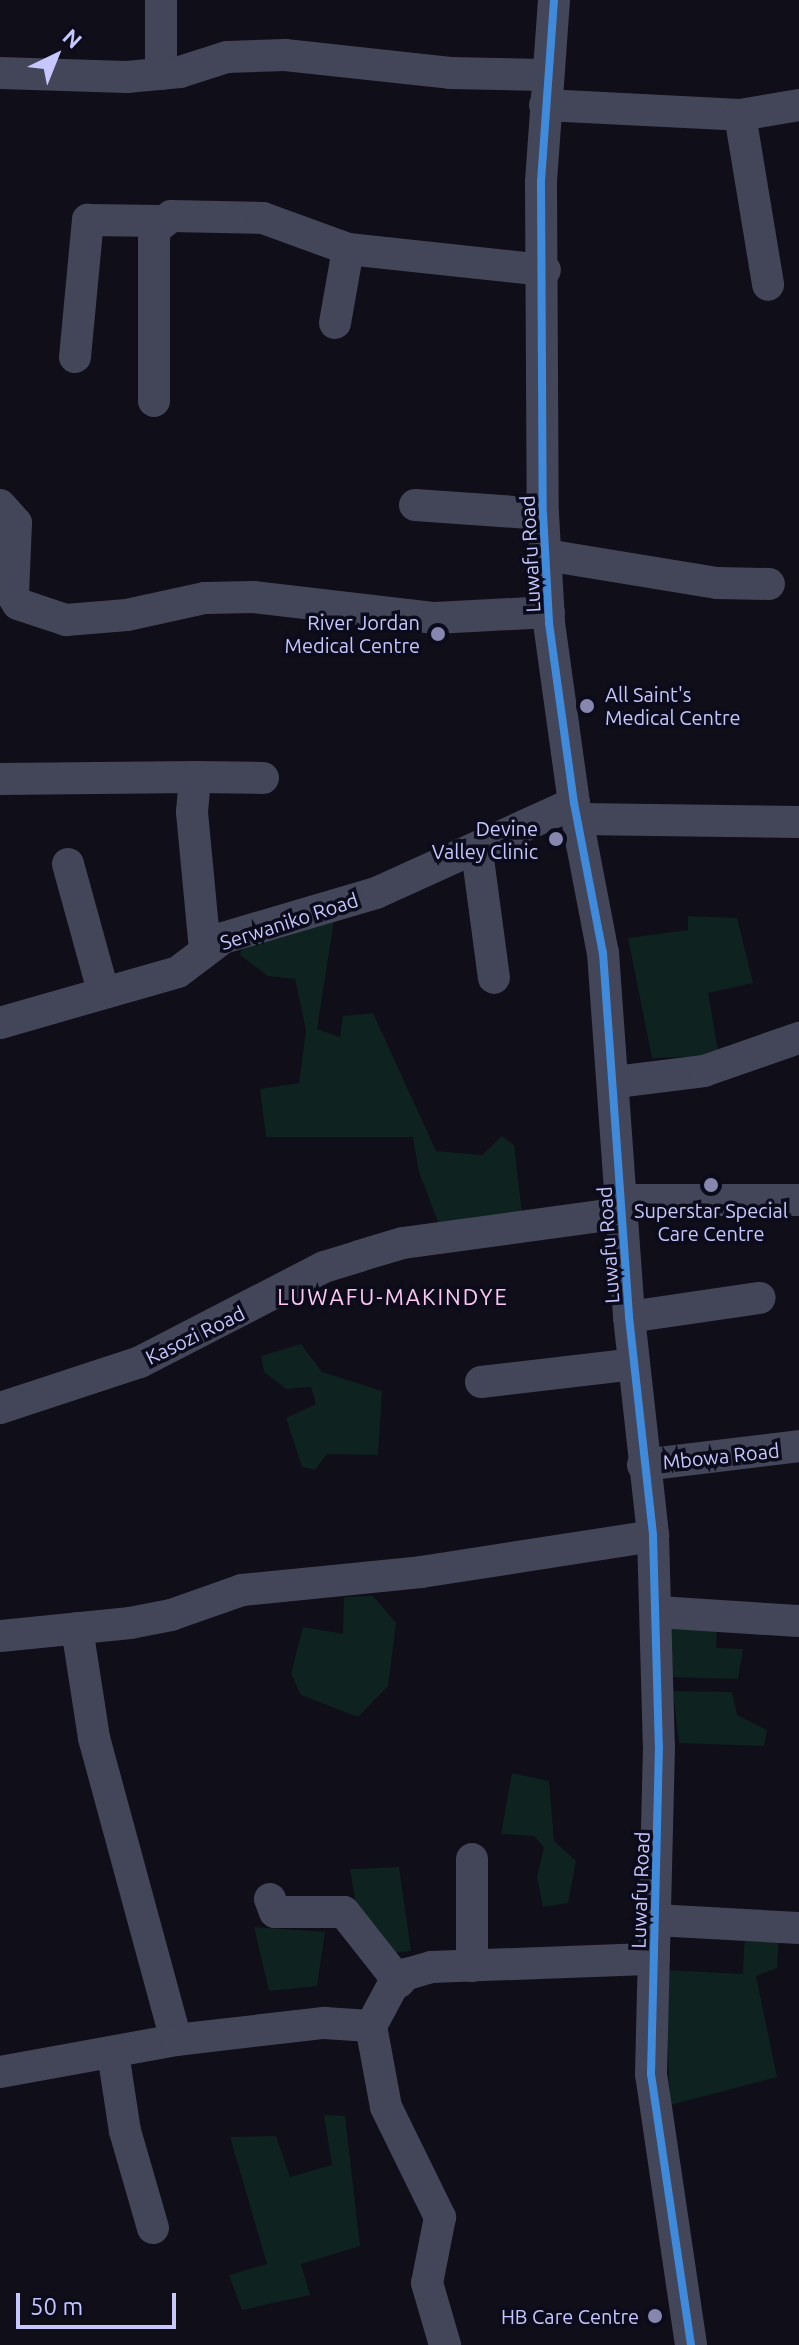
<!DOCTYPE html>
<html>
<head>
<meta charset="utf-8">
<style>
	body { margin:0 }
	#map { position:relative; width:799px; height:2345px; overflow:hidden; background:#100e18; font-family:Ubuntu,sans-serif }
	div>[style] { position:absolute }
	.green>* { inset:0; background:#0e2220 }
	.minor>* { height:32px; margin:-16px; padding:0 16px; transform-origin:16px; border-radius:16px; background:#434559 }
	.cycleway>* { height:8px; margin:-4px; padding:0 4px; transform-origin:4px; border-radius:4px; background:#408adc }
	.dots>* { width:22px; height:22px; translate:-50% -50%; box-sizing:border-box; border:4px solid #0c0b1b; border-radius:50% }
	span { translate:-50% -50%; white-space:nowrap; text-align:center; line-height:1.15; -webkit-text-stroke:7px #0c0b1b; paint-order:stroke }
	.street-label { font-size:20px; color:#c6c7fe }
	.poi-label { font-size:20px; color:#c6c7fe }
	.right { translate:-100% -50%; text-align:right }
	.left { translate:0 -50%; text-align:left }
	.neighbourhood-label { font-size:22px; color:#fec8f2; letter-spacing:2px }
	.north { position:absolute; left:16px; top:16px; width:80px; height:80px; -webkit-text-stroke:6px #0c0b1b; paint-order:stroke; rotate:43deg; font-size:22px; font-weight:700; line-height:32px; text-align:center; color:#c6c7fe }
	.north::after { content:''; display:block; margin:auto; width:28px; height:36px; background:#c6c7fe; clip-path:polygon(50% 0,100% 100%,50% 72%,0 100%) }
	.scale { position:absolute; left:16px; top:2293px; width:160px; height:36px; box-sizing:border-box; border:4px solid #c6c7fe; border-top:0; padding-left:10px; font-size:24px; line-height:28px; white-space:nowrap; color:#c6c7fe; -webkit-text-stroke:6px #0c0b1b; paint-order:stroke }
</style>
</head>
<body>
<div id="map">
	<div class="green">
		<div style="clip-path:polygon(335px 914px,317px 1029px,340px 1037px,343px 1016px,373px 1013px,436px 1151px,482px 1155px,502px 1136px,514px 1145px,522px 1213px,441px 1230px,419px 1172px,413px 1137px,266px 1137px,260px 1089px,299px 1083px,306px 1030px,295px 979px,268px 976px,240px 955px,244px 941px)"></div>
		<div style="clip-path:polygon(688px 916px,737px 918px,753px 983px,708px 993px,719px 1056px,652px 1058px,628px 938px,688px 930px)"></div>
		<div style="clip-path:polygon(301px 1344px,322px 1372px,382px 1391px,378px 1455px,327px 1454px,315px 1470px,302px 1467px,286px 1418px,316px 1404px,311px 1387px,286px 1389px,264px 1372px,261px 1356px)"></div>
		<div style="clip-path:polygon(373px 1596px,396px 1623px,388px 1686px,358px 1717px,301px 1695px,291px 1674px,303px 1627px,343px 1634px,344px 1597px)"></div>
		<div style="clip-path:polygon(664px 1623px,717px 1624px,716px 1648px,743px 1649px,738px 1679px,669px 1677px)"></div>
		<div style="clip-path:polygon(673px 1691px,732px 1692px,737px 1715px,767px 1730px,764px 1746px,679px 1743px)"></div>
		<div style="clip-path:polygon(512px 1773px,549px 1781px,554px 1841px,576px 1861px,568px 1903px,543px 1907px,537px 1877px,544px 1847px,534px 1836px,501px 1834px)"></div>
		<div style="clip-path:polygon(399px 1867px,411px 1951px,384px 1954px,358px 1917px,350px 1869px)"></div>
		<div style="clip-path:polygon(254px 1927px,325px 1932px,317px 1986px,269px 1991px)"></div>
		<div style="clip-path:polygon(745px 1930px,779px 1934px,777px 1968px,756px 1976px,777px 2077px,670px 2105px,665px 1970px,743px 1974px)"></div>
		<div style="clip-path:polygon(324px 2115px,345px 2116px,360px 2246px,301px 2264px,310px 2295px,242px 2310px,229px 2275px,267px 2264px,230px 2137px,276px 2136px,290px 2177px,332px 2165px)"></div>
	</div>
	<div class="minor">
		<div style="left:161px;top:0;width:74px;rotate:90deg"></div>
		<div style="left:554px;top:0;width:183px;rotate:94.1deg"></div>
		<div style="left:541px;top:183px;width:331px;rotate:89.7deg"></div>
		<div style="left:543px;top:514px;width:109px;rotate:86.8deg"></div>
		<div style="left:549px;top:623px;width:182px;rotate:82.1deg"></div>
		<div style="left:574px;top:803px;width:153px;rotate:79.1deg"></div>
		<div style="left:603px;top:953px;width:365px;rotate:85.9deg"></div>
		<div style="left:629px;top:1317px;width:220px;rotate:83.7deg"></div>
		<div style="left:653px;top:1536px;width:210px;rotate:88.4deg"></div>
		<div style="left:659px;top:1746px;width:328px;rotate:91.4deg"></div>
		<div style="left:651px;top:2074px;width:274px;rotate:81.6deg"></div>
		<div style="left:0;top:73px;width:127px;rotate:1.8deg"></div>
		<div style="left:127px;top:77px;width:53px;rotate:-5.4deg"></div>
		<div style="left:180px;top:72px;width:49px;rotate:-17.7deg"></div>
		<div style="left:227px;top:57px;width:58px;rotate:-2deg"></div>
		<div style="left:285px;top:55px;width:166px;rotate:6.2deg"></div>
		<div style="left:450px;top:73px;width:96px;rotate:1.2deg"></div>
		<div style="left:545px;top:105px;width:195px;rotate:2.9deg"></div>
		<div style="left:740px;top:115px;width:60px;rotate:-9.6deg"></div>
		<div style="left:740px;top:115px;width:172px;rotate:80.6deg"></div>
		<div style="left:335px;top:323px;width:75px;rotate:-80deg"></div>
		<div style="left:75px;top:357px;width:138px;rotate:-84.6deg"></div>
		<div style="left:88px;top:220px;width:72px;rotate:0.8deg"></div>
		<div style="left:154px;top:401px;width:171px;rotate:-90deg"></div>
		<div style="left:154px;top:230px;width:22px;rotate:-39deg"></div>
		<div style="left:171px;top:216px;width:92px;rotate:1.2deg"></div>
		<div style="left:263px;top:218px;width:90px;rotate:20deg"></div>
		<div style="left:348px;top:249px;width:198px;rotate:6.1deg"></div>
		<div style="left:0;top:505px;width:24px;rotate:48deg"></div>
		<div style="left:16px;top:523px;width:73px;rotate:92.4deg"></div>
		<div style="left:13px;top:596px;width:9px;rotate:58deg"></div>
		<div style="left:18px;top:604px;width:51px;rotate:18.4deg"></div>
		<div style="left:66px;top:620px;width:61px;rotate:-4.7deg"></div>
		<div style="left:127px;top:615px;width:80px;rotate:-12.3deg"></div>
		<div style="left:205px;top:598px;width:48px;rotate:-1.2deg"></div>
		<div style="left:253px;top:597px;width:183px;rotate:6.6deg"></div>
		<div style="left:435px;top:618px;width:114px;rotate:-3deg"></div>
		<div style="left:415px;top:505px;width:128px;rotate:4deg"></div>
		<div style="left:546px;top:555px;width:173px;rotate:9.3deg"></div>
		<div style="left:717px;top:583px;width:52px;rotate:1.1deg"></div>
		<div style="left:0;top:779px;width:195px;rotate:-0.6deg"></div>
		<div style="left:578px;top:819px;width:221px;rotate:0.8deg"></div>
		<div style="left:477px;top:851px;width:128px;rotate:82.4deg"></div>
		<div style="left:68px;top:864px;width:132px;rotate:74.6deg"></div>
		<div style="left:205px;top:950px;width:139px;rotate:-95.4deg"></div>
		<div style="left:192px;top:812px;width:35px;rotate:-85deg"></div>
		<div style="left:195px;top:777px;width:68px;rotate:0.8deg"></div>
		<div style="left:0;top:1023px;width:185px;rotate:-16deg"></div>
		<div style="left:178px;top:972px;width:56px;rotate:-37.1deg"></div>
		<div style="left:223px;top:938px;width:159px;rotate:-16.4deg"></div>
		<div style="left:376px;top:893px;width:217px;rotate:-24.4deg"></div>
		<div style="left:616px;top:1082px;width:89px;rotate:-7.1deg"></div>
		<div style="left:704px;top:1071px;width:101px;rotate:-19.2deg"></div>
		<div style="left:621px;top:1200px;width:178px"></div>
		<div style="left:629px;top:1317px;width:132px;rotate:-8.3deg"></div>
		<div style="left:481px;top:1382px;width:154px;rotate:-6.7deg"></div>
		<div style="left:0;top:1408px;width:147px;rotate:-18.2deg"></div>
		<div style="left:140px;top:1362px;width:207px;rotate:-27.3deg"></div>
		<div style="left:324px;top:1267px;width:37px;rotate:-17deg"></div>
		<div style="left:359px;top:1256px;width:46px;rotate:-16.5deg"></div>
		<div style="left:403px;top:1243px;width:220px;rotate:-7.8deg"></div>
		<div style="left:643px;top:1465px;width:157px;rotate:-6.9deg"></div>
		<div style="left:658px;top:1612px;width:141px;rotate:3.7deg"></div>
		<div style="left:77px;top:1628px;width:111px;rotate:81.2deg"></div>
		<div style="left:94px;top:1738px;width:313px;rotate:74.8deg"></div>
		<div style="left:0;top:1636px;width:131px;rotate:-5.7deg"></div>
		<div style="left:130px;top:1623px;width:42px;rotate:-11deg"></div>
		<div style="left:171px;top:1615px;width:75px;rotate:-19.4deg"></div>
		<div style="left:242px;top:1590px;width:180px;rotate:-5.7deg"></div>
		<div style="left:421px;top:1572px;width:235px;rotate:-8.8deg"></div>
		<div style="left:270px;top:1899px;width:14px;rotate:69deg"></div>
		<div style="left:275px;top:1912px;width:69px"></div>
		<div style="left:344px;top:1912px;width:89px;rotate:51.8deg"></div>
		<div style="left:655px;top:1920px;width:144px;rotate:3.2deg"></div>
		<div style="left:472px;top:1966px;width:107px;rotate:-90deg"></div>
		<div style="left:371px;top:2026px;width:82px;rotate:79.5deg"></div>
		<div style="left:386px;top:2107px;width:123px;rotate:63.9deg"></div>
		<div style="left:440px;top:2217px;width:67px;rotate:101.1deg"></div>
		<div style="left:427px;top:2283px;width:65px;rotate:73.8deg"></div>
		<div style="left:113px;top:2053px;width:79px;rotate:81.3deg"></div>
		<div style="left:125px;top:2131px;width:101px;rotate:73.9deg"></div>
		<div style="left:0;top:2072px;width:179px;rotate:-10.3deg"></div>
		<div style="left:176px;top:2040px;width:149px;rotate:-6.6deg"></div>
		<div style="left:324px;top:2023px;width:47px;rotate:3.7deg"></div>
		<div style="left:371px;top:2026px;width:44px;rotate:-61.7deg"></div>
		<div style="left:392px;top:1987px;width:20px;rotate:-41deg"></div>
		<div style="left:407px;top:1974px;width:25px;rotate:-16deg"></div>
		<div style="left:431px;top:1967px;width:223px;rotate:-2.1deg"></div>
	</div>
	<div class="cycleway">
		<div style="left:554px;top:0;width:183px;rotate:94.1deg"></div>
		<div style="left:541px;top:183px;width:331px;rotate:89.7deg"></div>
		<div style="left:543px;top:514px;width:109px;rotate:86.8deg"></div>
		<div style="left:549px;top:623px;width:182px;rotate:82.1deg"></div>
		<div style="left:574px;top:803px;width:153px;rotate:79.1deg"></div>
		<div style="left:603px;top:953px;width:365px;rotate:85.9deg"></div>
		<div style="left:629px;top:1317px;width:220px;rotate:83.7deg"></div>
		<div style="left:653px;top:1536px;width:210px;rotate:88.4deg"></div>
		<div style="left:659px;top:1746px;width:328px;rotate:91.4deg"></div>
		<div style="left:651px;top:2074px;width:274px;rotate:81.6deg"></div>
	</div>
	<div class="dots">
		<div style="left:438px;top:634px;background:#8686ae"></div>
		<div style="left:587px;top:706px;background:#8686ae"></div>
		<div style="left:556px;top:839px;background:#8686ae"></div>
		<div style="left:711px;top:1185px;background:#8686ae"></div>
		<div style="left:655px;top:2316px;background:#8686ae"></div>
	</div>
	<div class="street-label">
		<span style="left:530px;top:554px;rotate:-93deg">Luwafu Road</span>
		<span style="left:289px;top:921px;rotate:-18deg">Serwaniko Road</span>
		<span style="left:608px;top:1245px;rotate:-94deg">Luwafu Road</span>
		<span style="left:195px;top:1335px;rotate:-26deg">Kasozi Road</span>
		<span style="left:721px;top:1456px;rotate:-6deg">Mbowa Road</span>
		<span style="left:640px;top:1890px;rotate:-88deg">Luwafu Road</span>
	</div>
	<div class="poi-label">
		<span class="right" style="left:420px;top:634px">River Jordan<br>Medical Centre</span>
		<span class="left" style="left:605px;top:706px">All Saint's<br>Medical Centre</span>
		<span class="right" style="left:538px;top:840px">Devine<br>Valley Clinic</span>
		<span style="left:711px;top:1222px">Superstar Special<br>Care Centre</span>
		<span class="right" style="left:639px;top:2316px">HB Care Centre</span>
	</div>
	<div class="neighbourhood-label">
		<span style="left:393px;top:1297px">LUWAFU-MAKINDYE</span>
	</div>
	<div class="north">N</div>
	<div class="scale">50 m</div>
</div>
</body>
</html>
